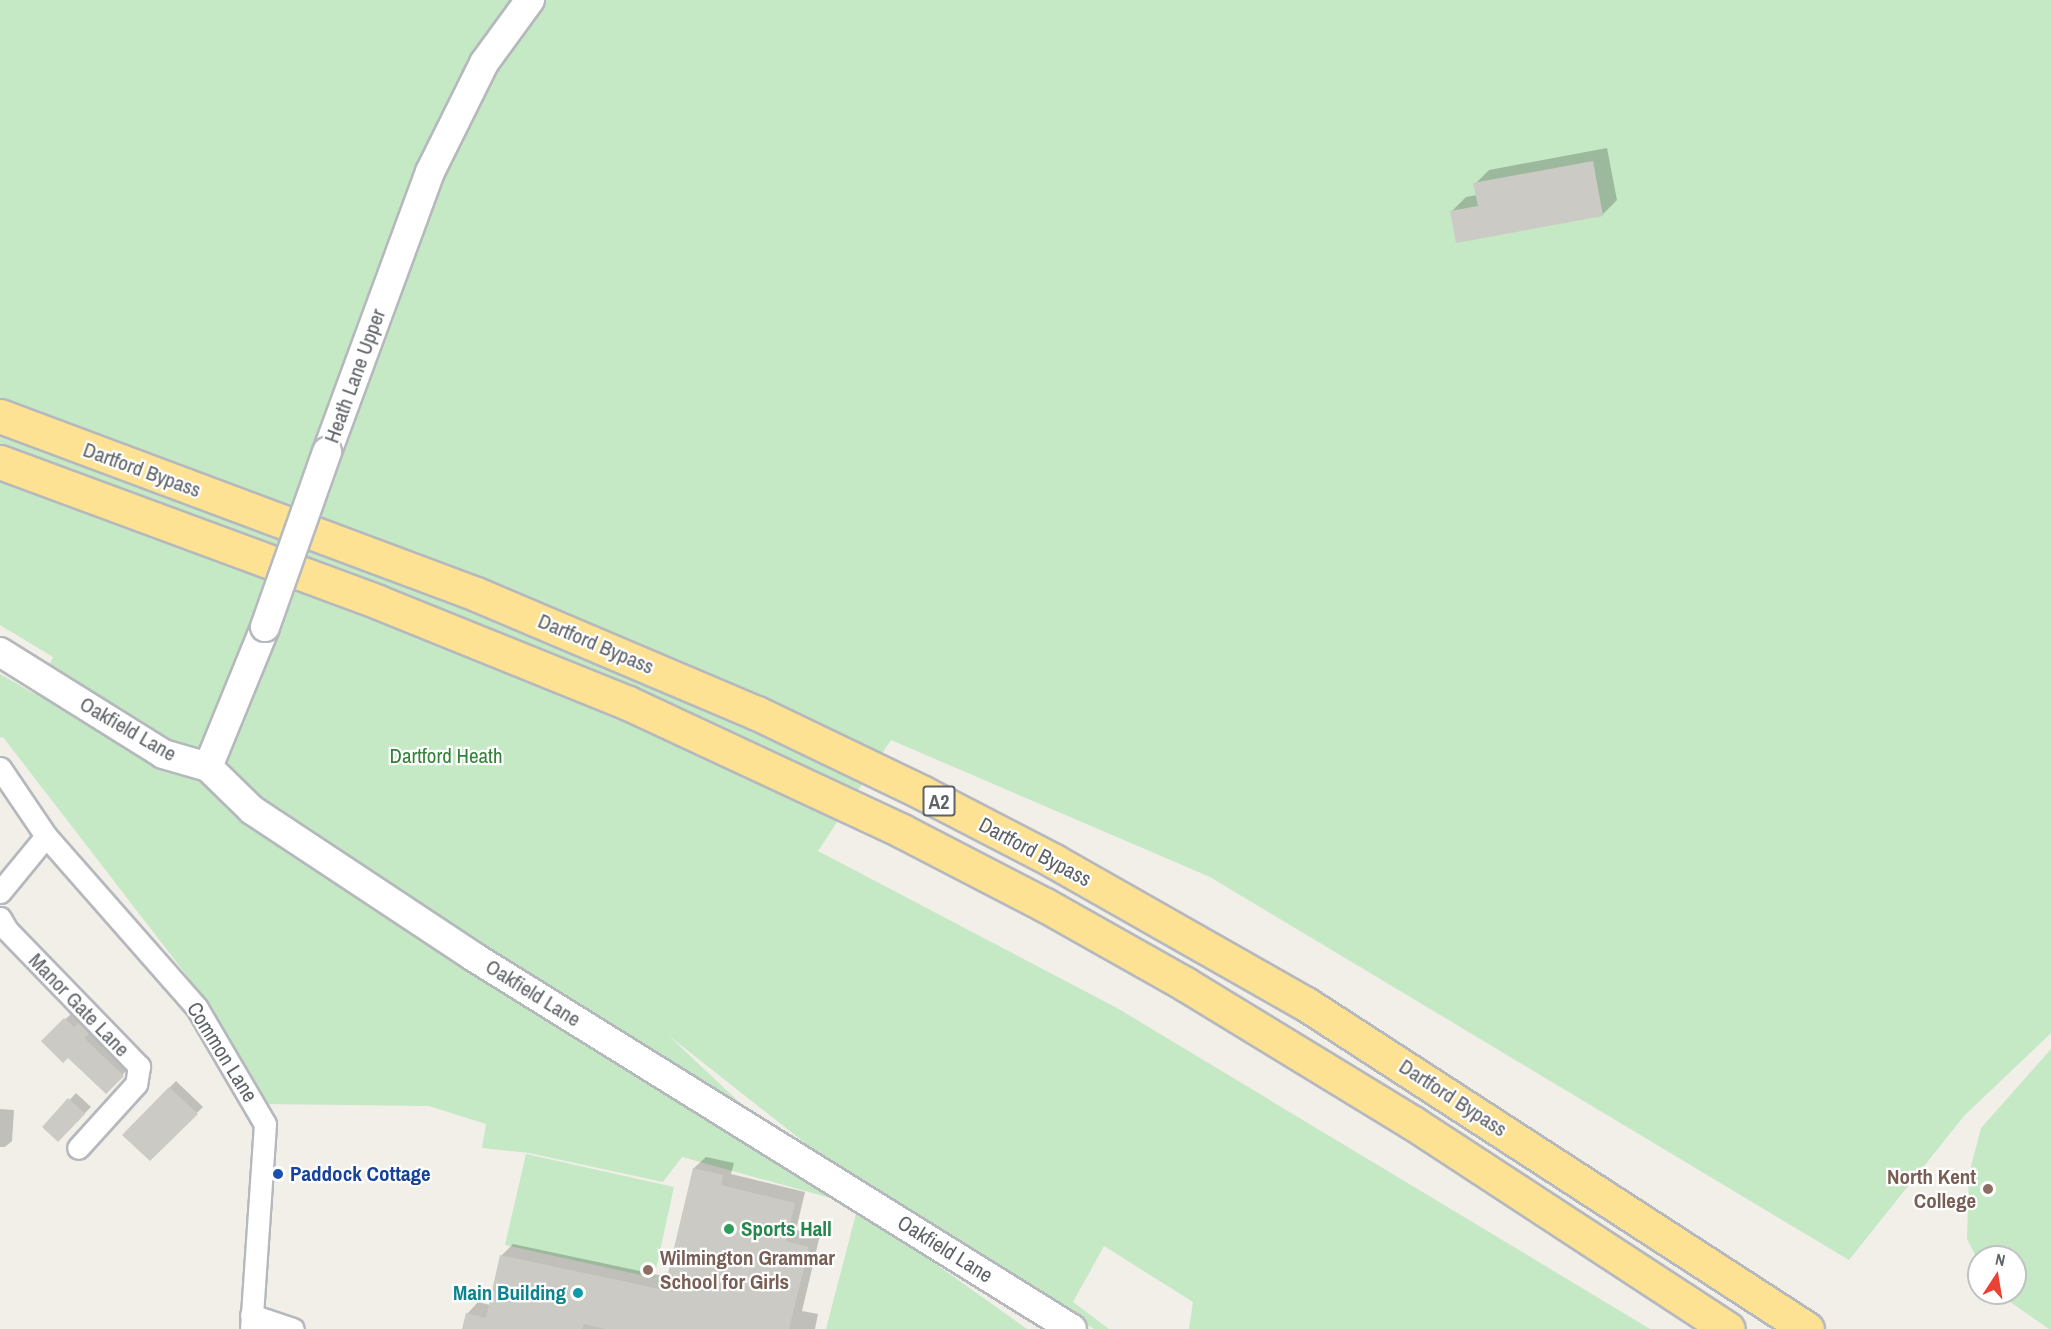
<!DOCTYPE html>
<html>
<head>
<meta charset="utf-8">
<style>
	body { margin:0 }
	#map { position:relative; width:2051px; height:1329px; overflow:hidden; background:#f1efe8; font-family:"Archivo Narrow",sans-serif }
	div>[style] { position:absolute }
	.green>* { inset:0; background:#c5e8c5 }
	.shadow>* { inset:0; background:#0003 }
	.building>* { inset:0; background:#cccac5 }
	.roads { filter:drop-shadow(2px 0 #b5b8bc) drop-shadow(-2px 0 #b5b8bc) drop-shadow(0 2px #b5b8bc) drop-shadow(0 -2px #b5b8bc) }
	.street>* { height:21px; margin:-10.5px; padding:0 10.5px; transform-origin:10.5px; border-radius:10.5px; background:#fff }
	.secondary>* { height:28px; margin:-14px; padding:0 14px; transform-origin:14px; border-radius:14px; background:#fff }
	.highway>* { height:33px; margin:-16.5px; padding:0 16.5px; transform-origin:16.5px; border-radius:16.5px; background:#fde293 }
	.bridges { filter:drop-shadow(2px 0 #b6babf) drop-shadow(-2px 0 #b6babf) drop-shadow(0 2px #b6babf) drop-shadow(0 -2px #b6babf) }
	.secondary-bridge>* { height:28px; margin:-14px; padding:0 14px; transform-origin:14px; border-radius:14px; background:#fff }
	.dots>* { width:16px; height:16px; translate:-50% -50%; box-sizing:border-box; border:3px solid #fff; border-radius:50% }
	span { translate:-50% -50%; white-space:nowrap; text-align:center; line-height:1.15; -webkit-text-stroke:4.5px #fff; paint-order:stroke }
	.shield-label span { padding:2px 4px; background:#fff; border:2px solid; border-radius:4px; -webkit-text-stroke-width:0 }
	.shield-label { font-size:20px; color:#5f6368; font-weight:700 }
	.street-label { font-size:21px; color:#5f6368 }
	.park-label { font-size:21px; color:#348238 }
	.transit-label { font-size:21px; color:#164399; font-weight:700 }
	.left { translate:0 -50%; text-align:left }
	.education-label { font-size:21px; color:#785e54; font-weight:700 }
	.right { translate:-100% -50%; text-align:right }
	.leisure-label { font-size:21px; color:#27864d; font-weight:700 }
	.culture-label { font-size:21px; color:#0d838f; font-weight:700 }
	.north { position:absolute; left:1967px; top:1245px; width:60px; height:60px; box-sizing:border-box; background:#fff; border:2px solid #bfc1c3; border-radius:50%; rotate:12deg; font-size:16px; font-weight:700; line-height:24px; text-align:center; color:#5f6368 }
	.north::after { content:''; display:block; margin:auto; width:21px; height:27px; background:#ea4335; clip-path:polygon(50% 0,100% 100%,50% 72%,0 100%) }
</style>
</head>
<body>
<div id="map">
	<div class="green">
		<div style="clip-path:polygon(0 0,2051px 0,2051px 1033px,1964px 1116px,1849px 1260px,1210px 877px,891px 740px,818px 851px,1117px 1008px,1650px 1329px,1189px 1329px,1193px 1302px,1104px 1246px,1073px 1302px,1109px 1329px,1094px 1329px,852px 1180px,668px 1035px,845px 1202px,682px 1157px,663px 1182px,529px 1153px,482px 1148px,486px 1124px,429px 1106px,267px 1104px,201px 994px,3px 737px,0 738px,0 674px,35px 694px,53px 657px,0 625px)"></div>
		<div style="clip-path:polygon(2051px 1049px,2051px 1329px,2049px 1329px,1997px 1293px,2015px 1293px,2015px 1257px,1979px 1257px,1979px 1262px,1967px 1239px,1969px 1174px,1981px 1128px)"></div>
		<div style="clip-path:polygon(526px 1154px,674px 1187px,654px 1278px,505px 1245px)"></div>
		<div style="clip-path:polygon(857px 1210px,895px 1235px,1027px 1329px,826px 1329px)"></div>
	</div>
	<div class="shadow">
		<div style="clip-path:polygon(1607px 148px,1617px 200px,1603px 214px,1457px 241px,1452px 211px,1466px 197px,1477px 195px,1475px 184px,1489px 170px)"></div>
		<div style="clip-path:polygon(72px 1013px,95px 1025px,90px 1031px,129px 1068px,106px 1092px,68px 1056px,43px 1041px)"></div>
		<div style="clip-path:polygon(176px 1081px,203px 1107px,150px 1159px,124px 1135px)"></div>
		<div style="clip-path:polygon(76px 1093px,91px 1107px,58px 1140px,44px 1127px)"></div>
		<div style="clip-path:polygon(0 1109px,14px 1110px,12px 1141px,5px 1147px,0 1147px)"></div>
		<div style="clip-path:polygon(706px 1157px,734px 1163px,731px 1174px,805px 1192px,796px 1230px,820px 1235px,802px 1311px,818px 1314px,815px 1329px,463px 1329px,467px 1314px,478px 1302px,490px 1305px,501px 1256px,513px 1244px,668px 1277px,694px 1168px)"></div>
	</div>
	<div class="building">
		<div style="clip-path:polygon(1593px 161px,1603px 216px,1456px 243px,1450px 211px,1478px 206px,1473px 183px)"></div>
		<div style="clip-path:polygon(64px 1018px,74px 1027px,79px 1022px,89px 1033px,84px 1038px,124px 1076px,106px 1094px,68px 1058px,63px 1063px,41px 1041px)"></div>
		<div style="clip-path:polygon(169px 1087px,198px 1114px,150px 1161px,122px 1135px)"></div>
		<div style="clip-path:polygon(68px 1098px,85px 1114px,58px 1142px,42px 1127px)"></div>
		<div style="clip-path:polygon(693px 1168px,723px 1175px,721px 1185px,795px 1203px,786px 1241px,809px 1247px,789px 1329px,605px 1329px,584px 1324px,582px 1329px,462px 1329px,466px 1313px,486px 1318px,500px 1255px,664px 1290px)"></div>
	</div>
	<div class="roads">
		<div class="street">
			<div style="left:0;top:768px;width:82px;rotate:55.9deg"></div>
			<div style="left:46px;top:836px;width:229px;rotate:48.7deg"></div>
			<div style="left:197px;top:1008px;width:134px;rotate:59.6deg"></div>
			<div style="left:265px;top:1124px;width:205px;rotate:93.9deg"></div>
			<div style="left:0;top:892px;width:72px;rotate:-50.6deg"></div>
			<div style="left:0;top:918px;width:14px;rotate:60deg"></div>
			<div style="left:7px;top:930px;width:190px;rotate:45.9deg"></div>
			<div style="left:139px;top:1066px;width:18px;rotate:99deg"></div>
			<div style="left:136px;top:1084px;width:86px;rotate:132.2deg"></div>
			<div style="left:251px;top:1315px;width:44px;rotate:18.4deg"></div>
		</div>
		<div class="secondary">
			<div style="left:327px;top:452px;width:298px;rotate:-69.8deg"></div>
			<div style="left:430px;top:172px;width:122px;rotate:-63.6deg"></div>
			<div style="left:484px;top:63px;width:78px;rotate:-53.9deg"></div>
			<div style="left:0;top:652px;width:192px;rotate:32deg"></div>
			<div style="left:163px;top:754px;width:47px;rotate:16.1deg"></div>
			<div style="left:208px;top:767px;width:62px;rotate:44.3deg"></div>
			<div style="left:252px;top:810px;width:266px;rotate:33.5deg"></div>
			<div style="left:474px;top:957px;width:704px;rotate:31.88deg"></div>
			<div style="left:208px;top:767px;width:151px;rotate:-67.8deg"></div>
		</div>
		<div class="highway">
			<div style="left:0;top:416px;width:508px;rotate:20.5deg"></div>
			<div style="left:476px;top:594px;width:305px;rotate:23deg"></div>
			<div style="left:757px;top:713px;width:184px;rotate:25.7deg"></div>
			<div style="left:923px;top:793px;width:148px;rotate:27.4deg"></div>
			<div style="left:1054px;top:861px;width:290px;rotate:29.6deg"></div>
			<div style="left:1306px;top:1004px;width:597px;rotate:32.97deg"></div>
			<div style="left:0;top:462px;width:403px;rotate:20.3deg"></div>
			<div style="left:378px;top:602px;width:270px;rotate:22deg"></div>
			<div style="left:628px;top:703px;width:302px;rotate:25deg"></div>
			<div style="left:902px;top:831px;width:161px;rotate:27.4deg"></div>
			<div style="left:1045px;top:905px;width:161px;rotate:29.4deg"></div>
			<div style="left:1185px;top:984px;width:267px;rotate:31.4deg"></div>
			<div style="left:1413px;top:1123px;width:376px;rotate:33.2deg"></div>
		</div>
	</div>
	<div class="bridges">
		<div class="secondary-bridge">
			<div style="left:265px;top:627px;width:186px;rotate:-70.5deg"></div>
		</div>
	</div>
	<div class="dots">
		<div style="left:278px;top:1174px;background:#1a4fb4"></div>
		<div style="left:1988px;top:1189px;background:#8d6e63"></div>
		<div style="left:729px;top:1229px;background:#2e9e5b"></div>
		<div style="left:648px;top:1270px;background:#8d6e63"></div>
		<div style="left:578px;top:1293px;background:#0f9aa8"></div>
	</div>
	<div class="shield-label">
		<span style="left:939px;top:801px">A2</span>
	</div>
	<div class="street-label">
		<span style="left:355px;top:376px;rotate:-70deg">Heath Lane Upper</span>
		<span style="left:142px;top:470px;rotate:20deg">Dartford Bypass</span>
		<span style="left:596px;top:644px;rotate:23deg">Dartford Bypass</span>
		<span style="left:128px;top:729px;rotate:30deg">Oakfield Lane</span>
		<span style="left:1035px;top:852px;rotate:28deg">Dartford Bypass</span>
		<span style="left:533px;top:993px;rotate:32deg">Oakfield Lane</span>
		<span style="left:79px;top:1005px;rotate:46deg">Manor Gate Lane</span>
		<span style="left:222px;top:1052px;rotate:58deg">Common Lane</span>
		<span style="left:1453px;top:1098px;rotate:33deg">Dartford Bypass</span>
		<span style="left:945px;top:1249px;rotate:32deg">Oakfield Lane</span>
	</div>
	<div class="park-label">
		<span style="left:446px;top:756px">Dartford Heath</span>
	</div>
	<div class="transit-label">
		<span class="left" style="left:290px;top:1174px">Paddock Cottage</span>
	</div>
	<div class="education-label">
		<span class="right" style="left:1976px;top:1189px">North Kent<br>College</span>
		<span class="left" style="left:660px;top:1270px">Wilmington Grammar<br>School for Girls</span>
	</div>
	<div class="leisure-label">
		<span class="left" style="left:741px;top:1229px">Sports Hall</span>
	</div>
	<div class="culture-label">
		<span class="right" style="left:566px;top:1293px">Main Building</span>
	</div>
	<div class="north">N</div>
</div>
</body>
</html>
